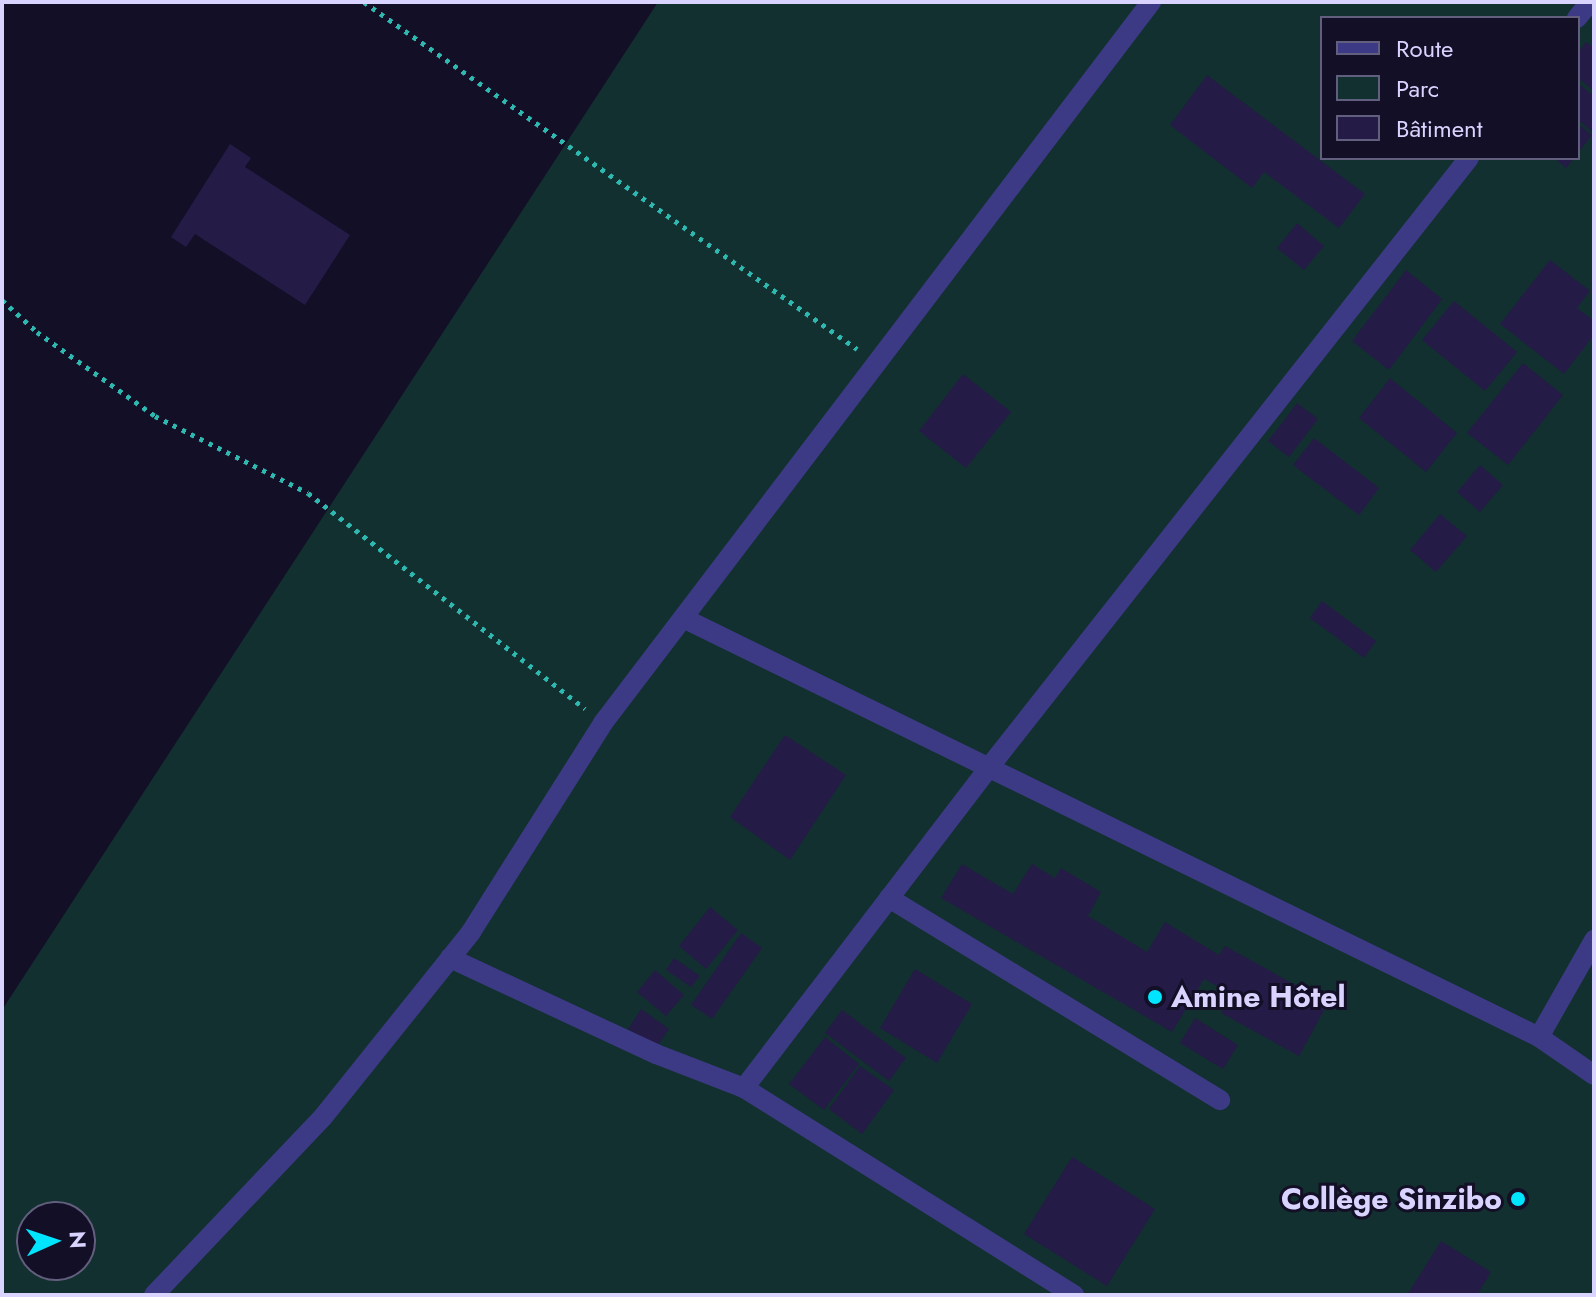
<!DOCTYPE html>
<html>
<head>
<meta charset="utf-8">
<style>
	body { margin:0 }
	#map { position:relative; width:1596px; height:1297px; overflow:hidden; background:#130f26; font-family:Jost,sans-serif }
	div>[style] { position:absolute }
	.green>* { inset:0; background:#12302f }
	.building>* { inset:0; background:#241b47 }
	.path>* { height:5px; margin-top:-2.5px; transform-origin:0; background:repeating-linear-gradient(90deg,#2fb8b0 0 4px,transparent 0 10px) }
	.minor>* { height:20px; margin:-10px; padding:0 10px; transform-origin:10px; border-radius:10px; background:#3d3a85 }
	.dots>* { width:22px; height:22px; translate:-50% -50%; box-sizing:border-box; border:4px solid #130f26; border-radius:50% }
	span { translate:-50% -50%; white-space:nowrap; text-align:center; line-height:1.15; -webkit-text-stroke:6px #130f26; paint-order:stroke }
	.poi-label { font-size:30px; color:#d9d4ff; font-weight:700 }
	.left { translate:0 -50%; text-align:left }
	.right { translate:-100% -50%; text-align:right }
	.frame { position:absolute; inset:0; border:4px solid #d9d4ff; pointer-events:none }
	.legend { position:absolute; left:1320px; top:16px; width:260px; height:144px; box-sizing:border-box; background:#130f26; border:2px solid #625e7d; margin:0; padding:10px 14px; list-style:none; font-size:24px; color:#d9d4ff }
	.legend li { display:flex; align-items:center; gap:16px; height:40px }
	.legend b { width:40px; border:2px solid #625e7d }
	.north { position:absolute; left:16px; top:1201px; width:80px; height:80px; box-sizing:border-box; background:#130f26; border:2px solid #625e7d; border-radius:50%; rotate:87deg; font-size:22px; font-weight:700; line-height:32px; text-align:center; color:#d9d4ff }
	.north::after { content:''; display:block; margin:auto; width:28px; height:36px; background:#00e5ff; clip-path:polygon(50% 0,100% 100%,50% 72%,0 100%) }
</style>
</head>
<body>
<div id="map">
	<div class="green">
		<div style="clip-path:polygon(evenodd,658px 2px,1594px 2px,1594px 1295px,2px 1295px,2px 1010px,658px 2px,1322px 18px,1578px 18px,1578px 158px,1322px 158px,1322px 18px,658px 2px,32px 1217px,80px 1217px,80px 1265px,32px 1265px,32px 1217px)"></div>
	</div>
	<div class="building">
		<div style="clip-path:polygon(1586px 42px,1594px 48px,1594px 91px,1578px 78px,1578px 52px)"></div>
		<div style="clip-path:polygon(1207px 75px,1365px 194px,1339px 228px,1264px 172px,1252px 188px,1170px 125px)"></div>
		<div style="clip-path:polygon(1578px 83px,1594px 96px,1594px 133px,1578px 120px)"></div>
		<div style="clip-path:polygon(1578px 124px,1592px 135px,1578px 153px)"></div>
		<div style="clip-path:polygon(230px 144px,251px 158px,245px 167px,350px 235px,305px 305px,195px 234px,186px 247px,171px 237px)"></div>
		<div style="clip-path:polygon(1554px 158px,1574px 158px,1566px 168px)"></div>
		<div style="clip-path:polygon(1297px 223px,1324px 246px,1304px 270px,1277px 248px)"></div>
		<div style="clip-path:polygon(1550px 260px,1590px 291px,1577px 308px,1594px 321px,1594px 335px,1564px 374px,1500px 324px)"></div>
		<div style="clip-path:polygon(1406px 270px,1442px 299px,1389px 370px,1352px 341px)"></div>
		<div style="clip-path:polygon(1454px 301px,1517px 352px,1485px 391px,1422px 340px)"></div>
		<div style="clip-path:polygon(1523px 363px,1563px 395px,1508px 465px,1467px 433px)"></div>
		<div style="clip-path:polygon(963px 374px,1011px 412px,966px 468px,919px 431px)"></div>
		<div style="clip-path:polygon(1390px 378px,1457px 433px,1426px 472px,1359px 418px)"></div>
		<div style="clip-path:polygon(1297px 403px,1318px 419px,1289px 457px,1268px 441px)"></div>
		<div style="clip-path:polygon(1314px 438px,1379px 488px,1359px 515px,1293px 465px)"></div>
		<div style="clip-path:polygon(1480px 465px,1503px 485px,1480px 512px,1457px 492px)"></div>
		<div style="clip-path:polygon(1440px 514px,1467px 536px,1436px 572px,1410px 550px)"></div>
		<div style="clip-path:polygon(1322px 601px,1376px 641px,1364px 658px,1310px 618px)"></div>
		<div style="clip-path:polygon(785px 735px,846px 775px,790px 860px,730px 817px)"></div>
		<div style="clip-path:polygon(962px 864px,1013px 894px,1032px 864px,1055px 878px,1061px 868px,1101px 892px,1088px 916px,1147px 952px,1165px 922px,1219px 955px,1225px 946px,1328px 1003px,1299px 1056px,1221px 1013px,1232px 994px,1204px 979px,1172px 1032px,941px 898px)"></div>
		<div style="clip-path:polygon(710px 907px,738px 930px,706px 969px,679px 946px)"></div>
		<div style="clip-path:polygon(741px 933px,762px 948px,712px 1019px,691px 1005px)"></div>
		<div style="clip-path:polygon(674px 958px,700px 976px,691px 987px,666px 970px)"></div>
		<div style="clip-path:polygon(915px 969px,972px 1004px,937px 1063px,880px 1028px)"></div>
		<div style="clip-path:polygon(655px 970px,684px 995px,666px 1016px,637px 992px)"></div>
		<div style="clip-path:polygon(641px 1009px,669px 1029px,656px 1048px,628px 1029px)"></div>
		<div style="clip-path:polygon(842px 1010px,906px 1058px,889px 1081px,825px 1033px)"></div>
		<div style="clip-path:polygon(1195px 1018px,1238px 1045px,1223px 1069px,1180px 1043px)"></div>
		<div style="clip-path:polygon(825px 1037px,859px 1064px,824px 1110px,789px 1084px)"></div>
		<div style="clip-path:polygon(860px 1066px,894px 1090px,862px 1134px,829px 1109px)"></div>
		<div style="clip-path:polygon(1072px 1157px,1155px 1209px,1107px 1286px,1024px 1234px)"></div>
		<div style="clip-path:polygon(1441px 1241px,1491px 1272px,1477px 1295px,1407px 1295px)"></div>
	</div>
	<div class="path">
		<div style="left:364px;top:2px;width:603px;rotate:35.14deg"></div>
		<div style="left:2px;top:300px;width:47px;rotate:42.4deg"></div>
		<div style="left:37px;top:332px;width:145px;rotate:35.4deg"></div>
		<div style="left:155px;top:416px;width:171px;rotate:26.7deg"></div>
		<div style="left:308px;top:493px;width:351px;rotate:37.9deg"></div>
	</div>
	<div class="minor">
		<div style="left:1577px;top:18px;width:21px;rotate:-51deg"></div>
		<div style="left:683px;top:618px;width:953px;rotate:26.08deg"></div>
		<div style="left:1539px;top:1037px;width:67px;rotate:34.6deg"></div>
		<div style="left:889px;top:898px;width:388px;rotate:31.4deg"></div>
		<div style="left:450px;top:958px;width:227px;rotate:25deg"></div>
		<div style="left:656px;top:1054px;width:94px;rotate:21.1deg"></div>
		<div style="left:744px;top:1088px;width:390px;rotate:32.1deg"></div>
		<div style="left:1539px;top:1037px;width:112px;rotate:-60.4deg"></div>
		<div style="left:744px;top:1088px;width:400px;rotate:-52.6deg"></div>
		<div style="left:987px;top:770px;width:779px;rotate:-51.78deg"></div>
		<div style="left:154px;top:1295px;width:245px;rotate:-46.5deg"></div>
		<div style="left:323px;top:1117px;width:237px;rotate:-51.3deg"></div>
		<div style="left:471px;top:932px;width:247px;rotate:-57.7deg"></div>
		<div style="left:603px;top:723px;width:906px;rotate:-52.76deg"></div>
	</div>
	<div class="dots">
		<div style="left:1155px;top:997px;background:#00e5ff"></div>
		<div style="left:1518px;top:1199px;background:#00e5ff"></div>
	</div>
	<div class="poi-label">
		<span class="left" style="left:1171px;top:997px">Amine Hôtel</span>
		<span class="right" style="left:1502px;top:1199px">Collège Sinzibo</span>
	</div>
	<div class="frame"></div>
	<ul class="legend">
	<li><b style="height:10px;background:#3d3a85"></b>Route</li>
	<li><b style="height:22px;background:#12302f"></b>Parc</li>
	<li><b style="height:22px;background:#241b47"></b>Bâtiment</li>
	</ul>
	<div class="north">N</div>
</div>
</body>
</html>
